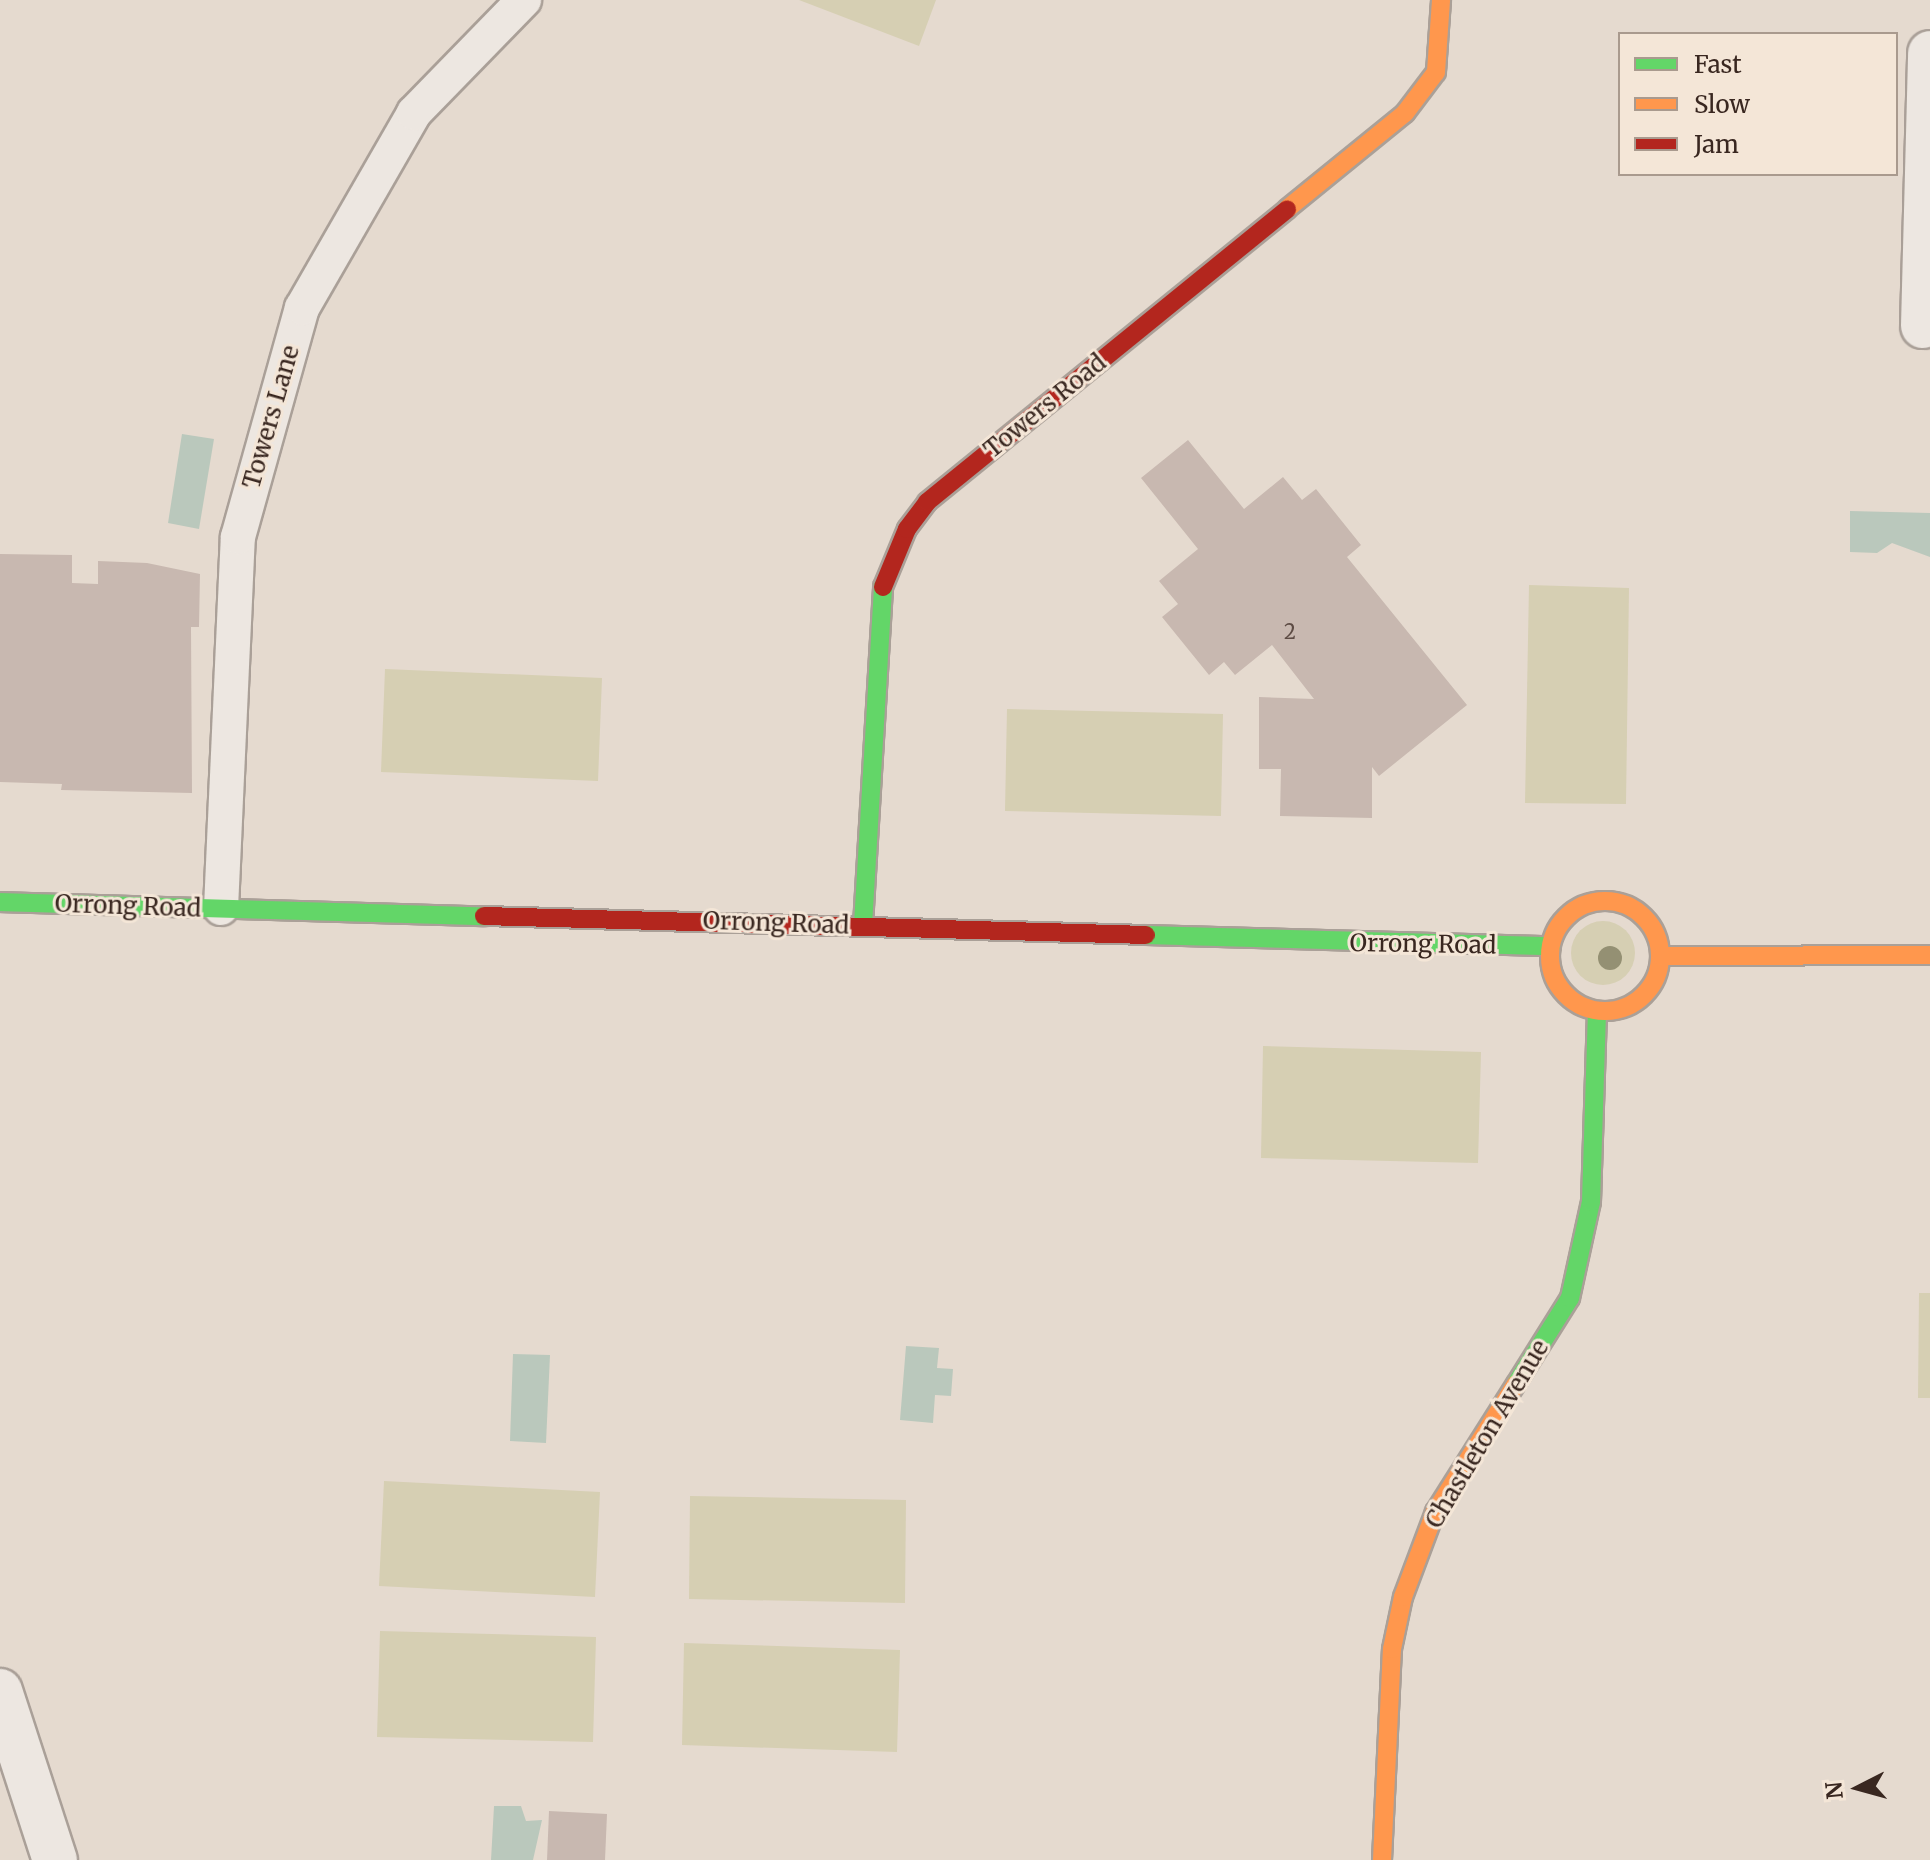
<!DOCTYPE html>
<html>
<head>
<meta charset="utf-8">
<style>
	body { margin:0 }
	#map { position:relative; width:1930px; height:1860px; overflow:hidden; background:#e5dacf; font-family:Merriweather,serif }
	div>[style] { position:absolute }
	.green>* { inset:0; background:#d6cfb3 }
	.round { border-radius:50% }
	.water>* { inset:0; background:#bac8bc }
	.building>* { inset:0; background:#c8b8b0 }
	.roads { filter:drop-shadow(2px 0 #aaa098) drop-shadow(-2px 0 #aaa098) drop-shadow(0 2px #aaa098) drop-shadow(0 -2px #aaa098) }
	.lane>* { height:34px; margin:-17px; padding:0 17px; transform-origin:17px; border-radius:17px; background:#ede7e1 }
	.street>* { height:44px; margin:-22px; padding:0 22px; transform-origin:22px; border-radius:22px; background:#ede7e1 }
	.fast>* { height:18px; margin:-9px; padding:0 9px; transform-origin:9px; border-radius:9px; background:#63d668 }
	.slow>* { height:18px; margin:-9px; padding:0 9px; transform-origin:9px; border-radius:9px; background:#ff974d }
	.slow>.ring { margin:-9px; padding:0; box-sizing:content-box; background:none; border:18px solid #ff974d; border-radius:50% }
	.jam>* { height:18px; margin:-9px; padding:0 9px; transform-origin:9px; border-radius:9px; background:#b3261e }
	.trees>* { width:24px; height:24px; margin:-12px; border-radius:50%; background:#949073 }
	span { translate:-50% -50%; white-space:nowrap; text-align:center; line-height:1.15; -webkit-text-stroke:6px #f4e6d7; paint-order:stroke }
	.number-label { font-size:20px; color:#5d4b44 }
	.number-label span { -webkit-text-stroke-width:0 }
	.street-label { font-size:24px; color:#392720 }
	.legend { position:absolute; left:1618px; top:32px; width:280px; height:144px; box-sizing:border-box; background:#f4e6d7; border:2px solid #a99a8e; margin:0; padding:10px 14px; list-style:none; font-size:24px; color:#392720 }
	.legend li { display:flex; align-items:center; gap:16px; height:40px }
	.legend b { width:40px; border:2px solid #a99a8e }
	.north { position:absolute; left:1818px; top:1748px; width:80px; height:80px; -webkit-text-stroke:6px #f4e6d7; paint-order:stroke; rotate:264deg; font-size:22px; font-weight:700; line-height:32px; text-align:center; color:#392720 }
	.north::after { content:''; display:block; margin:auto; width:28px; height:36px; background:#392720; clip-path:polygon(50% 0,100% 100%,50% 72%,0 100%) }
</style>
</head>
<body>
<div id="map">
	<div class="green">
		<div style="clip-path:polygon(799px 0,936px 0,919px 46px)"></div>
		<div style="clip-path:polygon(1529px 585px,1629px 588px,1626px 804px,1525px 803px)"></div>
		<div style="clip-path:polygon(385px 669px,602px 678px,598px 781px,381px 772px)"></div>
		<div style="clip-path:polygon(1007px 709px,1223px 714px,1221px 816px,1005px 811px)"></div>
		<div class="round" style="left:1571px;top:921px;width:64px;height:64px"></div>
		<div style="clip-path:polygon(1263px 1046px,1481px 1052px,1478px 1163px,1261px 1158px)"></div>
		<div style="clip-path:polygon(1919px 1293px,1930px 1293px,1930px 1398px,1918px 1398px)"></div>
		<div style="clip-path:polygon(384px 1481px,600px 1492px,595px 1597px,379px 1586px)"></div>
		<div style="clip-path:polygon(690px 1496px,906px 1500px,905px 1603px,689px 1599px)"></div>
		<div style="clip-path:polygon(380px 1631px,596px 1637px,593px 1742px,377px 1737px)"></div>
		<div style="clip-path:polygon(684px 1643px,900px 1650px,897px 1752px,682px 1745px)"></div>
	</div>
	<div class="water">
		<div style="clip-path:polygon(182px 434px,214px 439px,199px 529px,168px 523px)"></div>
		<div style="clip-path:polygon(1850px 511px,1930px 513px,1930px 557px,1892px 543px,1877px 553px,1850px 552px)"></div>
		<div style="clip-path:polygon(906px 1346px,939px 1348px,937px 1368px,953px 1369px,951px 1396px,935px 1395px,933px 1423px,900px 1420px)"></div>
		<div style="clip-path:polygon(513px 1354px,550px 1355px,546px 1443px,510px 1441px)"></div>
		<div style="clip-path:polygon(494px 1806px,521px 1806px,526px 1821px,542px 1820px,533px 1860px,491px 1860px)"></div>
	</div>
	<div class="building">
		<div style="clip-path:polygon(1188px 440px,1244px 509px,1283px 477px,1302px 500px,1316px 489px,1361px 545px,1347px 557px,1467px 705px,1379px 776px,1372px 767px,1372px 818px,1280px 816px,1281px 769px,1259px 769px,1259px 697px,1314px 699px,1272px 645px,1235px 675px,1224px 662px,1209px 675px,1162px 617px,1178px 604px,1159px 581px,1198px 549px,1141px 478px)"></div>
		<div style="clip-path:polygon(0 554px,72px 555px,72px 583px,98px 584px,98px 561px,147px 563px,200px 574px,199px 627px,191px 627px,192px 793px,61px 790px,62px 784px,0 782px)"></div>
		<div style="clip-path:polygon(549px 1811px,607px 1814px,605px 1860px,547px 1860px)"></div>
	</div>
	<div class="roads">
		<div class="lane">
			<div style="left:221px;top:908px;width:371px;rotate:-87.4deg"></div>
			<div style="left:238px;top:537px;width:238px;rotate:-74.4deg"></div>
			<div style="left:302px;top:308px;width:225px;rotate:-60.1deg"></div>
			<div style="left:414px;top:113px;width:158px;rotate:-45.8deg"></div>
		</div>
		<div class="street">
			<div style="left:1923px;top:326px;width:273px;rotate:-88.5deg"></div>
			<div style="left:0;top:1691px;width:178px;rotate:72deg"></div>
		</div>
		<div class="fast">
			<div style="left:0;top:902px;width:484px;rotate:1.7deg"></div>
			<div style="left:863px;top:925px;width:339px;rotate:-86.6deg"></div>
			<div style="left:1146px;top:935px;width:405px;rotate:1.6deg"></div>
			<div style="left:1516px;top:1384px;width:102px;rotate:-57.9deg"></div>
			<div style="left:1570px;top:1298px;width:98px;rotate:-77.7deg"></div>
			<div style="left:1591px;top:1202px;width:191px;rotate:-88.2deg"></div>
		</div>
		<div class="slow">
			<div style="left:1287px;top:209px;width:152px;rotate:-39.1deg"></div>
			<div style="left:1405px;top:113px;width:51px;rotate:-52.9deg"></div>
			<div style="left:1436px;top:72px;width:72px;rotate:-86deg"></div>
			<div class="ring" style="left:1550px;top:901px;width:92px;height:92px"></div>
			<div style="left:1661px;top:956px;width:269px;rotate:-0.2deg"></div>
			<div style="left:1382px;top:1860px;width:211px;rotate:-87.3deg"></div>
			<div style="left:1392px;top:1649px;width:53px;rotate:-78.1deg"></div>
			<div style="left:1403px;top:1597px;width:91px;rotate:-69.4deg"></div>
			<div style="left:1435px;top:1512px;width:151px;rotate:-57.7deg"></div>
		</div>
		<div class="jam">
			<div style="left:883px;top:587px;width:63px;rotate:-67.5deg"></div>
			<div style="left:907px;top:529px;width:34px;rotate:-53deg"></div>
			<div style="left:927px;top:502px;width:464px;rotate:-39.1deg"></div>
			<div style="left:484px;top:916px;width:662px;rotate:1.64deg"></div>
		</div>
	</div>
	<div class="trees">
		<div style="left:1610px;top:958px"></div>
	</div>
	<div class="number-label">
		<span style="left:1290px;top:631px">2</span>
	</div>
	<div class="street-label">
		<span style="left:1045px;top:406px;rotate:-39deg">Towers Road</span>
		<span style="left:271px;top:417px;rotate:-74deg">Towers Lane</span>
		<span style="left:128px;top:906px;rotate:2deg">Orrong Road</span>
		<span style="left:776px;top:923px;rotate:2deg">Orrong Road</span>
		<span style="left:1423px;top:944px;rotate:1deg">Orrong Road</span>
		<span style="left:1487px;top:1434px;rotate:-59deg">Chastleton Avenue</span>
	</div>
	<ul class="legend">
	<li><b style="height:10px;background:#63d668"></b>Fast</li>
	<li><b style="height:10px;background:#ff974d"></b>Slow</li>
	<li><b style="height:10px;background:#b3261e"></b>Jam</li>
	</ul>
	<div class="north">N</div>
</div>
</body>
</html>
